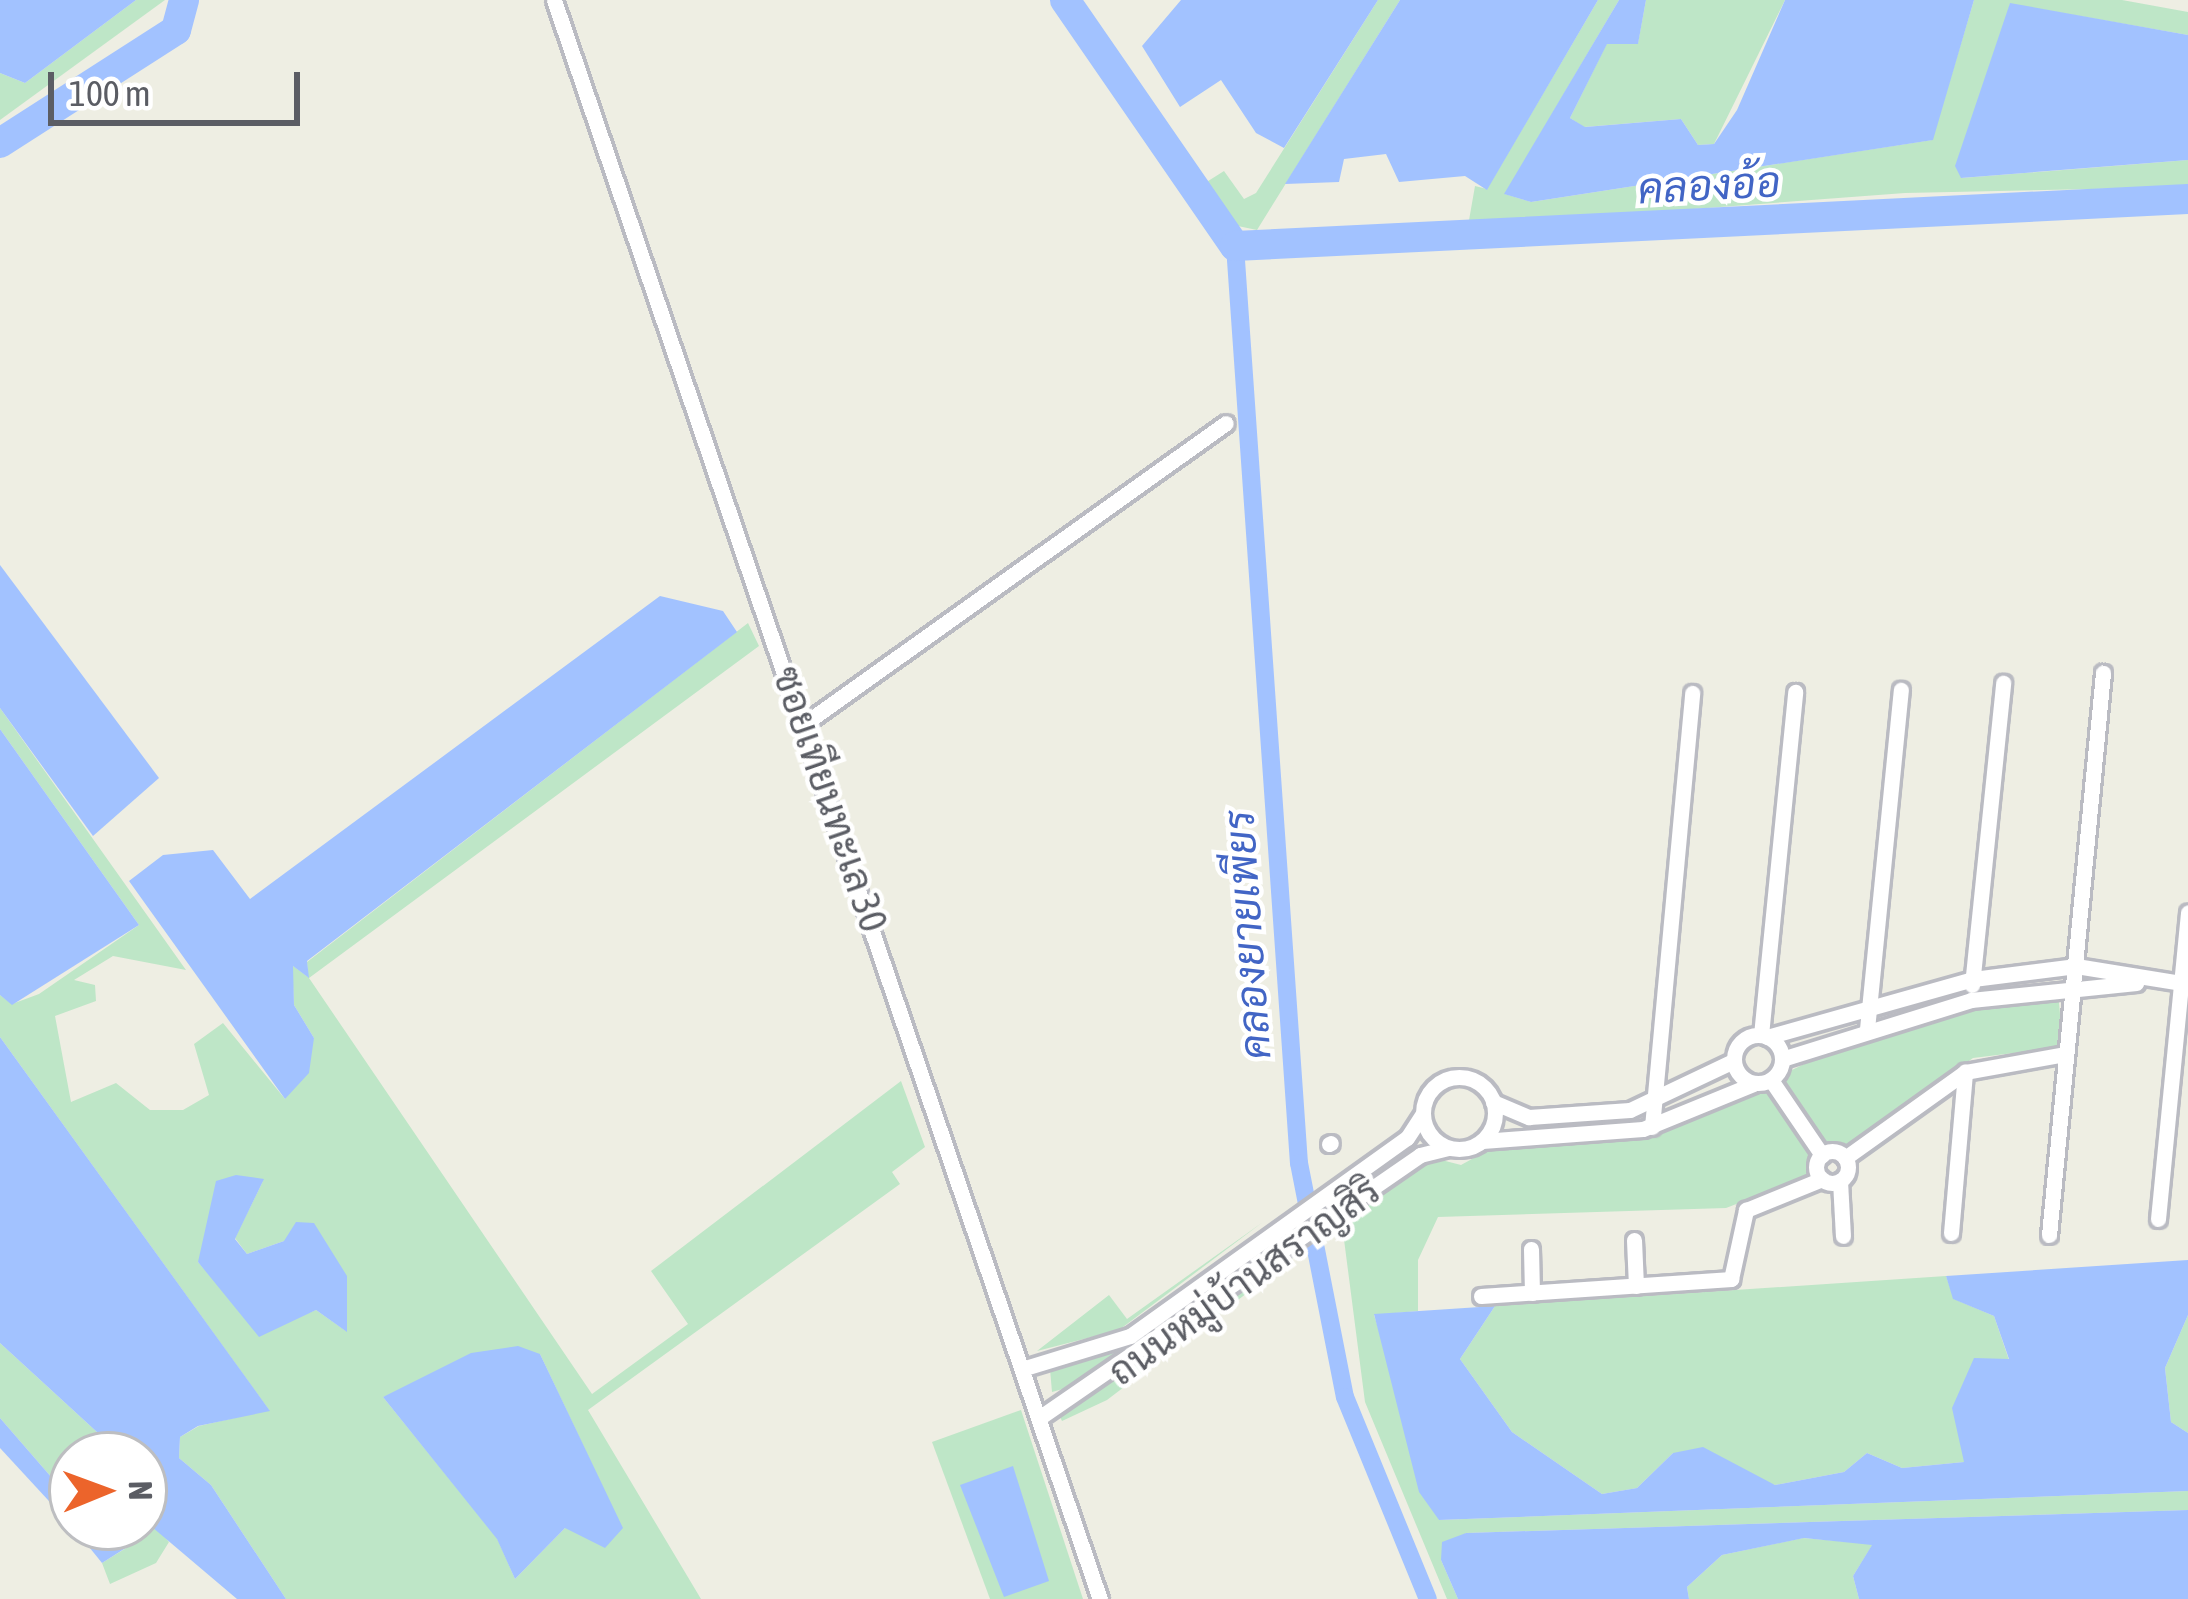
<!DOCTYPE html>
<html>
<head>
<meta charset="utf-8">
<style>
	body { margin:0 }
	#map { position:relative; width:2188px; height:1599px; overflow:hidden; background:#eeeee3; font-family:"Asap Condensed",Sarabun,sans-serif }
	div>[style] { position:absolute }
	.green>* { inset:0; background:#bee6c7 }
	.water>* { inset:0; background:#a2c2ff }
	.canal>* { height:18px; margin:-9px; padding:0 9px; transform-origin:9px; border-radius:9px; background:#a2c2ff }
	.river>* { height:30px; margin:-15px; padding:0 15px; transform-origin:15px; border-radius:15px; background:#a2c2ff }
	.roads { filter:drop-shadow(3px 0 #babbc2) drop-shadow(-3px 0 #babbc2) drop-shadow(0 3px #babbc2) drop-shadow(0 -3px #babbc2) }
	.minor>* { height:15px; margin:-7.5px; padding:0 7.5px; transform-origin:7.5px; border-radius:7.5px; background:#fff }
	.minor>.ring { margin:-7.5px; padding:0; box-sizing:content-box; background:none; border:15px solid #fff; border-radius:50% }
	span { translate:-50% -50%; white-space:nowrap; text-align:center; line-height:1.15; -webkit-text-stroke:9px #fff; paint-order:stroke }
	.street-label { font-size:39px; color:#5b5d64 }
	.water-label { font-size:42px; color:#4265c5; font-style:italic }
	.north { position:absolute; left:48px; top:1431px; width:120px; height:120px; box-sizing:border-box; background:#fff; border:3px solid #bdbec1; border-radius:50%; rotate:89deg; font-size:33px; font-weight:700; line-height:48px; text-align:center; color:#5b5d64 }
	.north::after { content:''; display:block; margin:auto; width:42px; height:54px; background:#ec642b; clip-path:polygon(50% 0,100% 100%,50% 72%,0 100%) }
	.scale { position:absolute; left:48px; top:72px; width:252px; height:54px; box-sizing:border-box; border:6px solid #5b5d64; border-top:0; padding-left:15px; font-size:36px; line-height:42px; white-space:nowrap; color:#5b5d64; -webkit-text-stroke:9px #fff; paint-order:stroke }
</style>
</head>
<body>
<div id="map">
	<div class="green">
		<div style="clip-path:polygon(136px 0,165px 0,0 120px,0 73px,25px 83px)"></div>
		<div style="clip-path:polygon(1378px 0,1400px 0,1257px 230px,1233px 225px,1205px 183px,1224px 171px,1244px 199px,1256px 193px)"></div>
		<div style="clip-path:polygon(1598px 0,1619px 0,1505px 194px,1531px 202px,1932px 140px,1974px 0,2122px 0,2188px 12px,2188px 35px,2010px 4px,1962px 178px,2188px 160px,2188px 187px,1905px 193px,1468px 226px,1475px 186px,1487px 189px)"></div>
		<div style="clip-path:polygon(1646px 0,1785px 0,1714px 144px,1698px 145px,1681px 119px,1584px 127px,1570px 118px,1607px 43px,1638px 43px)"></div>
		<div style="clip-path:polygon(evenodd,748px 623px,759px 646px,309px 978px,592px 1394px,688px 1324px,651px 1271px,901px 1081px,925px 1147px,892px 1172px,900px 1184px,588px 1410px,701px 1599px,286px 1599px,211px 1485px,179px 1458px,180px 1437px,199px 1426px,269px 1410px,0 1037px,0 995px,12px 1004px,39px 994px,139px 925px,0 729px,0 708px,186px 970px,113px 956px,74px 980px,95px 985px,96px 1001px,55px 1016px,71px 1102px,116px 1083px,150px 1110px,183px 1110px,209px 1095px,194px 1044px,223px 1023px,285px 1099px,314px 1038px,294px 1005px,292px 965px,308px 977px,307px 962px,748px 623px,263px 1181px,235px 1238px,247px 1254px,284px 1241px,346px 1331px,316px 1310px,285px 1322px,219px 1286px,198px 1262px,263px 1181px,748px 623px,540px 1354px,622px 1528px,565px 1528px,515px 1579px,497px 1538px,383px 1397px,540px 1354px)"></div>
		<div style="clip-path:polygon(2058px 992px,2063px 1047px,1973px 1058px,1848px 1147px,1811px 1152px,1809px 1176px,1726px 1208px,1438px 1217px,1418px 1260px,1418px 1311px,1374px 1315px,1439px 1520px,2188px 1491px,2188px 1510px,1466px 1533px,1441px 1560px,1458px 1599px,1447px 1599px,1365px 1402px,1342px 1224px,1430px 1157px,1461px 1165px,1503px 1142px,1547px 1147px,1675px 1127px,1866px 1034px)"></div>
		<div style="clip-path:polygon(1263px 1222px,1119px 1330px,1037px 1351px,1109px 1295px,1127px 1319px)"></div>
		<div style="clip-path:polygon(1297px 1255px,1107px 1400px,1062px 1421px,1059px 1415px)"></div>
		<div style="clip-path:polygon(1946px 1276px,1954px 1299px,1994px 1316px,2009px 1360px,1964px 1462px,1902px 1468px,1867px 1453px,1844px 1472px,1775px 1485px,1673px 1453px,1637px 1488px,1602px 1494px,1512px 1432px,1460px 1359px,1495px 1306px)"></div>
		<div style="clip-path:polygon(2188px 1315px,2188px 1433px,2171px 1422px,2165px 1368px)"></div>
		<div style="clip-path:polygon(0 1343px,122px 1455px,72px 1455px,72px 1501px,0 1418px)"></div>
		<div style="clip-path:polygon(1106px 1349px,1124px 1353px,1095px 1380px,1052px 1392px,1050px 1369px)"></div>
		<div style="clip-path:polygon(1021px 1410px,1083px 1599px,990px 1599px,932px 1442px)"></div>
		<div style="clip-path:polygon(144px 1513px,169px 1542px,156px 1563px,110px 1584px,102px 1563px,131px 1545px,107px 1527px,144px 1527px)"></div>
		<div style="clip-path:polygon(1803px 1538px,1873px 1544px,1853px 1576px,1859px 1599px,1689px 1599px,1687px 1587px,1722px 1555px)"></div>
	</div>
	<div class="water">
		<div style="clip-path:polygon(0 0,136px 0,25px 83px,0 73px)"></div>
		<div style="clip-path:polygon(1181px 0,1378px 0,1284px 148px,1256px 133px,1221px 80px,1180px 107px,1142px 46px)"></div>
		<div style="clip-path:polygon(1400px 0,1598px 0,1487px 190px,1465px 176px,1399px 182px,1386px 154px,1344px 159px,1339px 182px,1285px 184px)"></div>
		<div style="clip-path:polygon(1619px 0,1646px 0,1638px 44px,1607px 44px,1570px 118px,1585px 127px,1681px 119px,1698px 145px,1714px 144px,1737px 110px,1785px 0,1974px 0,1933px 140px,1531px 202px,1504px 194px)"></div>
		<div style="clip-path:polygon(2010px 3px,2188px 35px,2188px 160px,1961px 178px,1955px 166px)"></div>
		<div style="clip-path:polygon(0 565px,159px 778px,93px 836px,0 708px)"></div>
		<div style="clip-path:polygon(660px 596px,723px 611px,737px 632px,307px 961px,309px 978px,293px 966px,294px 1005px,314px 1038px,309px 1073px,285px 1099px,129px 881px,163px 855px,213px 850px,250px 899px)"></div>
		<div style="clip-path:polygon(0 729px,139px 925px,12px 1005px,0 995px)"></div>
		<div style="clip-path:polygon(0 1037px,270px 1411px,198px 1426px,180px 1437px,179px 1458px,211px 1485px,286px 1599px,237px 1599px,152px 1527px,144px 1455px,122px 1455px,0 1343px)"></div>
		<div style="clip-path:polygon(236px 1175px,264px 1179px,235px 1239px,247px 1254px,284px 1241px,296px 1222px,314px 1223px,347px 1276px,347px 1332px,316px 1310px,259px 1337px,198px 1262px,216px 1181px)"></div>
		<div style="clip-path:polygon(2188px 1260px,2188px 1315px,2165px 1368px,2171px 1422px,2188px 1433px,2188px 1491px,1439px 1520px,1419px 1492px,1374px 1314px,1495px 1306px,1460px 1359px,1512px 1432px,1602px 1494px,1637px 1488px,1673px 1453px,1703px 1447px,1775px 1485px,1844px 1472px,1867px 1453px,1902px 1468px,1964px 1462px,1952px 1408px,1974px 1358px,2009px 1359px,1994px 1316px,1953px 1299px,1946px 1276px)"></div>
		<div style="clip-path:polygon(518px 1346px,540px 1354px,623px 1528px,605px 1548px,565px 1528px,515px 1579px,497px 1539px,383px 1397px,471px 1353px)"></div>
		<div style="clip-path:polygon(0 1418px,72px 1501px,72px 1526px,0 1448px)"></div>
		<div style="clip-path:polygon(1013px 1466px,1049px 1581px,1004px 1597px,960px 1485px)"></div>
		<div style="clip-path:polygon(2188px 1510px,2188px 1599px,1859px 1599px,1853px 1576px,1872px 1545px,1804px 1538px,1722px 1555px,1687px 1587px,1689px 1599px,1458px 1599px,1441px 1560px,1442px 1542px,1466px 1533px)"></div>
		<div style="clip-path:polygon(73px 1527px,107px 1527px,132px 1544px,102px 1563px)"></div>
	</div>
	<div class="canal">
		<div style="left:1235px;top:246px;width:919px;rotate:86.01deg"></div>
		<div style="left:1299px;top:1163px;width:238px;rotate:78.9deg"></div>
		<div style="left:1345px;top:1397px;width:218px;rotate:67.7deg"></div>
	</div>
	<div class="river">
		<div style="left:1065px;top:0;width:299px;rotate:55.4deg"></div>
		<div style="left:1235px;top:246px;width:954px;rotate:-2.82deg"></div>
		<div style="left:0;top:143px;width:209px;rotate:-32.7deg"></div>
		<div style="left:176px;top:30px;width:31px;rotate:-75deg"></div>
	</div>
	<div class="roads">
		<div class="minor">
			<div style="left:554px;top:0;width:1690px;rotate:71.15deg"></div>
			<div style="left:804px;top:724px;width:518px;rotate:-35.5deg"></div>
			<div style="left:1972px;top:985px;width:304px;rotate:-84.1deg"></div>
			<div style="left:1867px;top:1029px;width:341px;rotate:-84.3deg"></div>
			<div class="ring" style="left:1734px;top:1035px;width:33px;height:33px"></div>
			<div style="left:1761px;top:1035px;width:345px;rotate:-84.3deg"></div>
			<div style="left:1767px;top:1037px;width:214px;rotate:-15.7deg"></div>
			<div style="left:1973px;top:979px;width:104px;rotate:-7.2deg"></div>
			<div style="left:2076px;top:966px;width:106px;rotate:9.2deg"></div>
			<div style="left:1782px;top:1059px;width:198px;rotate:-17.3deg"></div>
			<div style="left:1971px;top:1000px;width:166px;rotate:-5.9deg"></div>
			<div class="ring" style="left:1423px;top:1077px;width:57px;height:57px"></div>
			<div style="left:1771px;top:1080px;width:91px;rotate:55.8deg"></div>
			<div style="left:1493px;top:1102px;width:39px;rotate:23deg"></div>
			<div style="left:1529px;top:1117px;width:101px;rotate:-4deg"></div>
			<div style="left:1630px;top:1110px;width:114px;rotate:-25.4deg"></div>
			<div style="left:1652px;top:1127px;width:436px;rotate:-84.7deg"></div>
			<div style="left:1482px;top:1141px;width:161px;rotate:-4.3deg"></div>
			<div style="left:1643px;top:1129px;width:119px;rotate:-22.2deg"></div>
			<div style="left:1329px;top:1144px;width:2px;rotate:-27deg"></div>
			<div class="ring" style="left:1816px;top:1151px;width:17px;height:17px"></div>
			<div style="left:1845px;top:1158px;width:148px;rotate:-35.6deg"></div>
			<div style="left:1965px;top:1072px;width:102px;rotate:-10.2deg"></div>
			<div style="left:1840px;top:1181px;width:55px;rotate:86.9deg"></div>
			<div style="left:2158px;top:1219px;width:308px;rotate:-84.4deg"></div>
			<div style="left:1951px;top:1233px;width:162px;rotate:-85deg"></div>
			<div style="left:2049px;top:1235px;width:565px;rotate:-84.51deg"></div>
			<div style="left:1634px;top:1240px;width:46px;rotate:87.5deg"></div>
			<div style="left:1531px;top:1249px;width:44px;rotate:88.7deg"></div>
			<div style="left:1481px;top:1296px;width:251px;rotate:-3.9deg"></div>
			<div style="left:1731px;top:1279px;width:71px;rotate:-77.7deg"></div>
			<div style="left:1746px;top:1210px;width:82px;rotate:-22.2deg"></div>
			<div style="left:1022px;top:1369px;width:113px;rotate:-17deg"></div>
			<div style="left:1130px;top:1336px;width:340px;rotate:-35.6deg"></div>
			<div style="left:1407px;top:1138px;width:27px;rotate:-57deg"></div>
			<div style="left:1039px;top:1418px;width:463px;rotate:-34.6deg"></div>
			<div style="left:1420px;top:1155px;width:29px;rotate:-14deg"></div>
		</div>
	</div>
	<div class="street-label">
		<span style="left:830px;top:799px;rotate:71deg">ซอยเทียนทะเล 30</span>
		<span style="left:1244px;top:1281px;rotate:-36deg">ถนนหมู่บ้านสราญสิริ</span>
	</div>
	<div class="water-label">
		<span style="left:1709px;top:185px;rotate:-3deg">คลองอ้อ</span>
		<span style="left:1247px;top:935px;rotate:-94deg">คลองยายเพียร</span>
	</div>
	<div class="north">N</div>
	<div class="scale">100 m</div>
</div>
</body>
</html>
